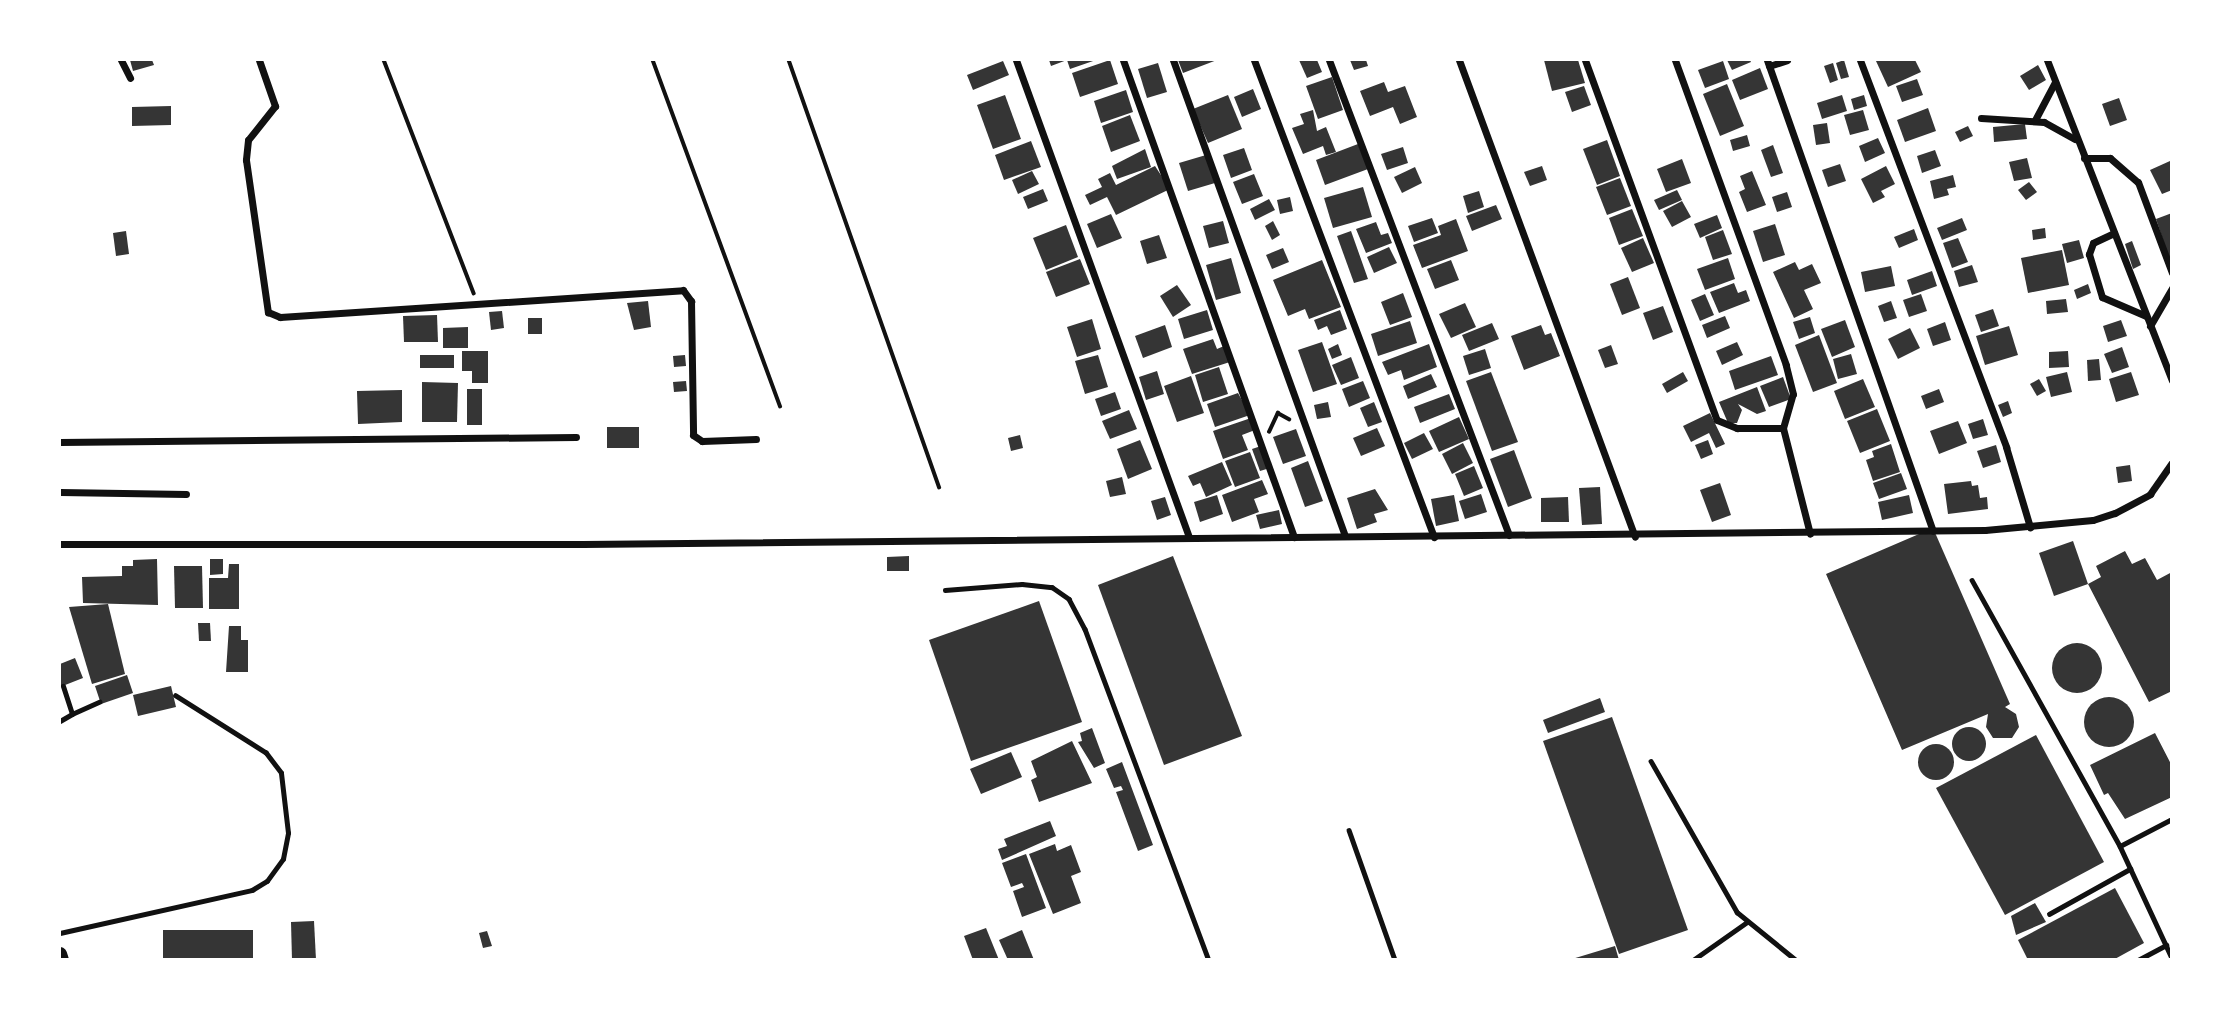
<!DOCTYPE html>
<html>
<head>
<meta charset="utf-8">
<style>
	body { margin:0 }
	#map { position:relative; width:2231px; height:1019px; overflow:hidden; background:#fff; font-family:"Asap Condensed",sans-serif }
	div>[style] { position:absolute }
	.building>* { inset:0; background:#353535 }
	.round { border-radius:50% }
	.path>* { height:3.5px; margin:-1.75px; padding:0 1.75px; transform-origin:1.75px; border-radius:1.75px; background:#111 }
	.service>* { height:4.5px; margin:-2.25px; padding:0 2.25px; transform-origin:2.25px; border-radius:2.25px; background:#111 }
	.minor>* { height:7px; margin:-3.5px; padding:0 3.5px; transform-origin:3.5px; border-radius:3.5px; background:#111 }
	.primary>* { height:14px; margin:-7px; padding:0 7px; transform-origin:7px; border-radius:7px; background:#111 }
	span { translate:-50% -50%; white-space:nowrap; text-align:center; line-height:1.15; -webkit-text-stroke:6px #fff; paint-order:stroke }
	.frame { position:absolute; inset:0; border:61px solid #fff; pointer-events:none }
</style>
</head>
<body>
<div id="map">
	<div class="building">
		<div style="clip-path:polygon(130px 60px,152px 60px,154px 65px,133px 71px)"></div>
		<div style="clip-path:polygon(1049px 60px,1096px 60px,1070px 69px,1067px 60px,1051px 66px)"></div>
		<div style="clip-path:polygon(1110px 60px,1118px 84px,1080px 97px,1072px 73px)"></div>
		<div style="clip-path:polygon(1178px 60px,1217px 60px,1183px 73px)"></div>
		<div style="clip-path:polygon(1299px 60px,1317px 60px,1322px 72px,1307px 78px)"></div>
		<div style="clip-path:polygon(1350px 60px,1366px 60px,1368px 66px,1354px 70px)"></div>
		<div style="clip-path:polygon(1544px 60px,1578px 60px,1585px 83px,1552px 91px)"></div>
		<div style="clip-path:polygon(1727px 60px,1750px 60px,1751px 62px,1732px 70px)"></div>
		<div style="clip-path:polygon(1844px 60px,1849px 77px,1841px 79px,1836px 63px)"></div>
		<div style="clip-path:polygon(1880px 60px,1915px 60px,1921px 72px,1888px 87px,1876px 61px)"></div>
		<div style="clip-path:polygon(1003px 61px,1009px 75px,973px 90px,967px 75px)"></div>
		<div style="clip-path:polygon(1723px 61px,1729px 79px,1705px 88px,1698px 70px)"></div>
		<div style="clip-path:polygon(1158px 63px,1167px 92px,1147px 98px,1138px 69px)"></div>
		<div style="clip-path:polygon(1833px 63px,1838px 80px,1830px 83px,1824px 66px)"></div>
		<div style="clip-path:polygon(2038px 65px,2046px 80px,2029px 90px,2020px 76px)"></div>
		<div style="clip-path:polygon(1760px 68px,1768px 89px,1740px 100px,1732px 80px)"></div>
		<div style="clip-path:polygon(1332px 77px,1343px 110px,1318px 119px,1306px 86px)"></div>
		<div style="clip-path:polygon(1917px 79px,1923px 95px,1902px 102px,1896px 86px)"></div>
		<div style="clip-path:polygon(1384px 82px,1388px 92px,1405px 86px,1417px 117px,1400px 124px,1393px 107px,1370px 116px,1360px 91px)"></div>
		<div style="clip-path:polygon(1727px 84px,1744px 126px,1720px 136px,1703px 94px)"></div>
		<div style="clip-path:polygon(1584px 86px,1591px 105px,1572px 112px,1565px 92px)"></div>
		<div style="clip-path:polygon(1253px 89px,1261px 109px,1242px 117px,1234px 97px)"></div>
		<div style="clip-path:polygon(1126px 90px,1133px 112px,1101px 123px,1094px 101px)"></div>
		<div style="clip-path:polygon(1005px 95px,1021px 139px,993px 149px,977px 105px)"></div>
		<div style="clip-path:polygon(1228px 95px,1242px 129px,1208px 143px,1193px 109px)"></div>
		<div style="clip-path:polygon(1842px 95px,1847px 111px,1822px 119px,1817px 103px)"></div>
		<div style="clip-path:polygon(1864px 95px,1867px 106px,1854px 110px,1851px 99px)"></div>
		<div style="clip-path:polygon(2119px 98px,2127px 120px,2110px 126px,2102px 104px)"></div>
		<div style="clip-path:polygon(171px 106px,171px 125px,132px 126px,132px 107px)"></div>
		<div style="clip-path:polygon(1928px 108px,1936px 131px,1905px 142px,1897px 120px)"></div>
		<div style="clip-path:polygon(1313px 110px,1317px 131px,1326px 127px,1336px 152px,1326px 155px,1323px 146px,1303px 154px,1292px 128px,1304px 124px,1300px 114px)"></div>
		<div style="clip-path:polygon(1863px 110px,1869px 130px,1850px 135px,1844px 115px)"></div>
		<div style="clip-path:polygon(1130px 115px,1140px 141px,1111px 152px,1102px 126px)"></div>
		<div style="clip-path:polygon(1827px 123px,1830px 143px,1816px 145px,1813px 125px)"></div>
		<div style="clip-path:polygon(2025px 124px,2027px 139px,1994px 142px,1993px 127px)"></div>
		<div style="clip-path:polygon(1968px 126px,1973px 136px,1960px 142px,1955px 132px)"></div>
		<div style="clip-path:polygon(1747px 135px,1750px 146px,1733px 151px,1730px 140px)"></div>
		<div style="clip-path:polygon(1878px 138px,1885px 153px,1865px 162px,1859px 146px)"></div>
		<div style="clip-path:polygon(1607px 140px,1620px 176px,1597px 185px,1583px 149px)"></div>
		<div style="clip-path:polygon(1031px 141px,1041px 167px,1004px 180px,995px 155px)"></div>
		<div style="clip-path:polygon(1358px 144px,1368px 169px,1325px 185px,1316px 160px)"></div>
		<div style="clip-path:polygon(1773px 145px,1783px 173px,1771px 177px,1761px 150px)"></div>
		<div style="clip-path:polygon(1403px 147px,1408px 163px,1387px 170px,1381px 154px)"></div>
		<div style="clip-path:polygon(1244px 148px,1252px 170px,1231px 178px,1223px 155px)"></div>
		<div style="clip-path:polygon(1145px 149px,1151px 167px,1117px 179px,1112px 166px)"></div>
		<div style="clip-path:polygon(1935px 150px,1941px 166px,1922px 173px,1917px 156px)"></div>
		<div style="clip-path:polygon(1206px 155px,1215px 183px,1188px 191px,1179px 163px)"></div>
		<div style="clip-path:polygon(2027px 158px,2032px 178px,2014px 181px,2009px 162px)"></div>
		<div style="clip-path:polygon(1682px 159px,1691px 183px,1666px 192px,1657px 169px)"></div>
		<div style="clip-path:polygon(2170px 161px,2172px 190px,2162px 194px,2150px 170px)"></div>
		<div style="clip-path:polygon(1840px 164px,1846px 181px,1828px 187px,1822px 170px)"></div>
		<div style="clip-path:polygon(1155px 166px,1170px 189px,1116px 215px,1107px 197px,1090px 205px,1085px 195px,1102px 187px,1098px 179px,1110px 173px,1116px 185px)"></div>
		<div style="clip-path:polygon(1542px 166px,1547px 180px,1530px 186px,1524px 172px)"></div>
		<div style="clip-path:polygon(1886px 166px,1895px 184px,1881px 191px,1885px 197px,1873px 203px,1861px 179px)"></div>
		<div style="clip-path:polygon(1415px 167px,1422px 183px,1402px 193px,1394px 177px)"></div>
		<div style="clip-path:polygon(1032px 171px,1039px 184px,1018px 194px,1012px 180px)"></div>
		<div style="clip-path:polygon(1752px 171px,1766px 205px,1747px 212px,1739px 192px,1745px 189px,1740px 176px)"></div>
		<div style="clip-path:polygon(1254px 174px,1263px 196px,1242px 204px,1233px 182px)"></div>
		<div style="clip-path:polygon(1953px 175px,1956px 187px,1947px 189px,1949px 195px,1934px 199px,1930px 181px)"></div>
		<div style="clip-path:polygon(1620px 178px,1631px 206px,1607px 215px,1596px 187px)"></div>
		<div style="clip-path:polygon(2029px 182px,2037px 192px,2026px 200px,2018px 190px)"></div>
		<div style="clip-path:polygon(1363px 187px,1372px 217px,1333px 228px,1324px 198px)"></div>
		<div style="clip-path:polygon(1043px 189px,1048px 201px,1028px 209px,1023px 197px)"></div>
		<div style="clip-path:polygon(1677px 190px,1682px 200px,1659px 210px,1654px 200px)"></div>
		<div style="clip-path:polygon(1479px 191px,1484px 207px,1468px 213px,1463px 196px)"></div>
		<div style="clip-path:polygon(1787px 192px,1792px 207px,1777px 212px,1772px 197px)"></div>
		<div style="clip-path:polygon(1290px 197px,1293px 211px,1280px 214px,1277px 200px)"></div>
		<div style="clip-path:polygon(1269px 199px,1275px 210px,1255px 220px,1250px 209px)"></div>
		<div style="clip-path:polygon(1682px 201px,1691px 217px,1672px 227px,1663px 211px)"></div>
		<div style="clip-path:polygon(1496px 205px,1502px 219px,1472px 231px,1466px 216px)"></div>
		<div style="clip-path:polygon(1632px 209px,1643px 236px,1619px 245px,1609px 218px)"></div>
		<div style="clip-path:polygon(2172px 213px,2172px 264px,2171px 264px,2156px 219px)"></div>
		<div style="clip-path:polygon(1111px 214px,1122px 238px,1097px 248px,1087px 224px)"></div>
		<div style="clip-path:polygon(1717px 215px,1722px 228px,1700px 238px,1694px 224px)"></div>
		<div style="clip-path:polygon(1432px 218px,1438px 233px,1414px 242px,1408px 226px)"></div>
		<div style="clip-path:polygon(1962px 218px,1967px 230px,1942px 240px,1937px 228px)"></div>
		<div style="clip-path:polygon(1456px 219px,1468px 251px,1422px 268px,1413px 245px,1441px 235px,1438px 226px)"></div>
		<div style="clip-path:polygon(1223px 221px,1229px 243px,1209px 248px,1203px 226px)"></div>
		<div style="clip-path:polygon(1273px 221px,1280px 235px,1272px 240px,1265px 226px)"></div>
		<div style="clip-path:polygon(1376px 222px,1381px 235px,1388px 233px,1392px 243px,1366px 253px,1356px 229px)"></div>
		<div style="clip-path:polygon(1775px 224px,1785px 255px,1763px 262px,1753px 231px)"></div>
		<div style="clip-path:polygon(1066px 225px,1078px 257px,1046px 270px,1033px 238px)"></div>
		<div style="clip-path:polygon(2045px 228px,2046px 238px,2033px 240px,2032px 230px)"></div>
		<div style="clip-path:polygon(1914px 229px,1918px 240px,1899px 248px,1894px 237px)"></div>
		<div style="clip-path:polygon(1723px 230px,1732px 254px,1713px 260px,1705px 237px)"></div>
		<div style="clip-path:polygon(126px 231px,129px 254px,116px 256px,113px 233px)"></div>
		<div style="clip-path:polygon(1351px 231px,1368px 279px,1354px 283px,1337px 236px)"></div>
		<div style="clip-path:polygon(1159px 235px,1167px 258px,1147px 264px,1140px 241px)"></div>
		<div style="clip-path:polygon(1643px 238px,1654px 263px,1632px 272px,1621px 248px)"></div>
		<div style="clip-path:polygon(1958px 238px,1968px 262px,1952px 268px,1943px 243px)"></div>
		<div style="clip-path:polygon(2079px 240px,2084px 258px,2067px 263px,2062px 244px)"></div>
		<div style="clip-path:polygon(2132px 241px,2141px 265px,2133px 269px,2125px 244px)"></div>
		<div style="clip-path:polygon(1389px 247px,1397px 263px,1374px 273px,1367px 257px)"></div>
		<div style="clip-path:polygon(1283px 248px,1289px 262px,1272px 269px,1266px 255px)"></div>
		<div style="clip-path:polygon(2062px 250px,2069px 285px,2028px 293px,2021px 258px)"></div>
		<div style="clip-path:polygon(1231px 258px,1241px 293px,1216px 300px,1206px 265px)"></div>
		<div style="clip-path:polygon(1728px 258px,1735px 279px,1705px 290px,1697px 269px)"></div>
		<div style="clip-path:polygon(1080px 259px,1090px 284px,1056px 297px,1046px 272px)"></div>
		<div style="clip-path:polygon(1322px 260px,1341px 307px,1309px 319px,1305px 309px,1288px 316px,1273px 280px)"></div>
		<div style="clip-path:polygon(1451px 260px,1459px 280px,1435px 289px,1427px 269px)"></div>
		<div style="clip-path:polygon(1795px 262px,1799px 270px,1812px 264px,1821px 283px,1804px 290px,1813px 309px,1794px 318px,1773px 272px)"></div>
		<div style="clip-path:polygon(1972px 265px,1978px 282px,1959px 287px,1954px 271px)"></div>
		<div style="clip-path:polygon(1891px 266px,1895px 286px,1865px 292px,1861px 272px)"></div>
		<div style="clip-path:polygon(1932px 271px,1937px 286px,1912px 295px,1907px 280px)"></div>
		<div style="clip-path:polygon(1628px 277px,1640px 308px,1622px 315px,1610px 284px)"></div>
		<div style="clip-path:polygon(1734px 283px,1738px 293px,1746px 290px,1750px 301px,1719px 313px,1710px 292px)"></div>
		<div style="clip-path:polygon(2088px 284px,2091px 293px,2077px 299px,2074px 290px)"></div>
		<div style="clip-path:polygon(1177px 285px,1191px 305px,1173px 317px,1160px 296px)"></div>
		<div style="clip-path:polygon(1403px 293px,1412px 317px,1390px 325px,1381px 302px)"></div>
		<div style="clip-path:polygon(1705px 294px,1714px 315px,1700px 321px,1691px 300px)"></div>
		<div style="clip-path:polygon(1921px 294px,1927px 311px,1909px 317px,1903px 300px)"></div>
		<div style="clip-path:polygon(2066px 299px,2068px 312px,2047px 314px,2046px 301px)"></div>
		<div style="clip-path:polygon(648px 301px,651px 327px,634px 330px,627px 303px)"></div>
		<div style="clip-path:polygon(1891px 301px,1897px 318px,1884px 322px,1878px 306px)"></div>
		<div style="clip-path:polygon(1465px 303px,1476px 327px,1451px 338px,1439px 314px)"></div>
		<div style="clip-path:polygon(1663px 306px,1673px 332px,1653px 340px,1643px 313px)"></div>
		<div style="clip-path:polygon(1993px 309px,1999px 326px,1981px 332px,1975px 315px)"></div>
		<div style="clip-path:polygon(1207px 310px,1213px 330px,1184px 339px,1178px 319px)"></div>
		<div style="clip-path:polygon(1340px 310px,1347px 329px,1331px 335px,1327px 326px,1318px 330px,1314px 320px)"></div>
		<div style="clip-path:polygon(502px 311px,504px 328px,491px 330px,489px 312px)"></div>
		<div style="clip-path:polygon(437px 315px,438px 342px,404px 342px,403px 316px)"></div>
		<div style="clip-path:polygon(1725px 316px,1730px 328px,1707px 338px,1702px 325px)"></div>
		<div style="clip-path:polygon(1810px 317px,1815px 333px,1799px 339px,1793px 322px)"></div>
		<div style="clip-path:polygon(528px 318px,542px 318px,542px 334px,528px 334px)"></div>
		<div style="clip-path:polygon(1092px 319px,1101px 349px,1077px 357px,1067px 327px)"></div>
		<div style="clip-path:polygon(1845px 320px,1855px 347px,1832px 357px,1821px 329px)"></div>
		<div style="clip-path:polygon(2121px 320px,2127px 336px,2108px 342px,2103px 326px)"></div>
		<div style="clip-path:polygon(1410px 321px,1417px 343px,1378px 356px,1371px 334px)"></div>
		<div style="clip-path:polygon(1945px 322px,1951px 340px,1933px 346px,1927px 329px)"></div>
		<div style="clip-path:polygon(1492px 323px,1499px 339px,1469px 351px,1462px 335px)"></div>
		<div style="clip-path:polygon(1165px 325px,1172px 347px,1143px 358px,1135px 336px)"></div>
		<div style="clip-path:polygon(1541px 325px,1545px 335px,1551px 333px,1560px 356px,1524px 370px,1511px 336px)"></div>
		<div style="clip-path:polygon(2009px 326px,2018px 355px,1985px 365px,1976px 336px)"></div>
		<div style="clip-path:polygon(468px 327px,468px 348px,443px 348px,443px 328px)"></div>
		<div style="clip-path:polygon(1910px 328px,1920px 348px,1898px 359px,1888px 339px)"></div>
		<div style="clip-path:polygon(1819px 335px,1837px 383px,1813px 392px,1795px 345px)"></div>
		<div style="clip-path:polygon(1213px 339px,1217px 349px,1224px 346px,1230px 362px,1192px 374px,1183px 349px)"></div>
		<div style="clip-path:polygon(1322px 342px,1337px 384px,1313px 392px,1298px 350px)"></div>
		<div style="clip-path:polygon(1737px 342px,1743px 355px,1722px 365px,1716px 351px)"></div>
		<div style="clip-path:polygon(1338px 344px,1342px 355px,1332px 359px,1328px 349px)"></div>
		<div style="clip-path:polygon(1429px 344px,1437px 367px,1404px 380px,1401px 370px,1388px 375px,1382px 362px)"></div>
		<div style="clip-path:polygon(1611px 345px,1618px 364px,1605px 368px,1598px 350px)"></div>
		<div style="clip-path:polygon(2122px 347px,2129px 367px,2112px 373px,2104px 354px)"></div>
		<div style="clip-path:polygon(1485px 349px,1491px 368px,1469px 375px,1463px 356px)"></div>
		<div style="clip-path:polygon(462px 351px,488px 351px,488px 383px,472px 383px,472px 371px,462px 371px)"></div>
		<div style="clip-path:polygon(2068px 351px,2069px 367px,2049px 368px,2049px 352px)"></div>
		<div style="clip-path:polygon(1851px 354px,1857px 374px,1838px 379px,1833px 359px)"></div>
		<div style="clip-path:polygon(420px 355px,454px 355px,454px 368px,420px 368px)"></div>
		<div style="clip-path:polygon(685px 355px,686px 366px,674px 367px,673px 356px)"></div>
		<div style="clip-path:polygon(1098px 355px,1108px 387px,1085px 394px,1075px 361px)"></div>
		<div style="clip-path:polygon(1771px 356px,1778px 375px,1735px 390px,1729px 371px)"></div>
		<div style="clip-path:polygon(1351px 357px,1359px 378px,1341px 385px,1332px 365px)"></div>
		<div style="clip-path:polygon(2099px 359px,2101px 380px,2088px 381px,2087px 360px)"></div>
		<div style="clip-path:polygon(1219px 367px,1228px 394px,1203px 402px,1195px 375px)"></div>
		<div style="clip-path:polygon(1157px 371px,1164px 394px,1146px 400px,1139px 377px)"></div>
		<div style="clip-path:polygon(1491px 372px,1518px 442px,1492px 451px,1466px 381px)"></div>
		<div style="clip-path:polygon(1683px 372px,1688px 381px,1667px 393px,1662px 384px)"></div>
		<div style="clip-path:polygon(2067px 372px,2072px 392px,2051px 397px,2046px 377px)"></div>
		<div style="clip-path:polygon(2131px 372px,2139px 395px,2116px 402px,2109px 379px)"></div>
		<div style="clip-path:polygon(1431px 374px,1437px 387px,1408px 399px,1403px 386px)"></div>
		<div style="clip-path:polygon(1191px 376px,1204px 413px,1177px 422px,1164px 386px)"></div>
		<div style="clip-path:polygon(1783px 377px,1791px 399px,1769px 407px,1760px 386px)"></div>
		<div style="clip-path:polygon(1863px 379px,1875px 407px,1845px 419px,1834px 391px)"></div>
		<div style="clip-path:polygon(2039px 379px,2046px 391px,2037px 396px,2030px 384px)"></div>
		<div style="clip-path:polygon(686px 381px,687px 391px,674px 392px,673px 382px)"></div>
		<div style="clip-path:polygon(1363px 381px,1370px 398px,1349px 407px,1342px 389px)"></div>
		<div style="clip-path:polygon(422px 382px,458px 383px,457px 422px,422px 422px)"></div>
		<div style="clip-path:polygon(1757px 387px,1766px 411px,1757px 414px,1738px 404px,1742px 410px,1737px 423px,1728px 423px,1719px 402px)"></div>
		<div style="clip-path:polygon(467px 389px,482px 389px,482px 425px,467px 425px)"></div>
		<div style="clip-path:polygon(1939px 389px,1944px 402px,1926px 409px,1921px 396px)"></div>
		<div style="clip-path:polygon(402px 390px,402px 422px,358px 424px,357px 391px)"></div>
		<div style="clip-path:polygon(1115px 392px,1121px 409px,1101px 416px,1095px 399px)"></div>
		<div style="clip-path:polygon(1238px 393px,1250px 415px,1215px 427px,1207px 404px)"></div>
		<div style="clip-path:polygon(1449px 394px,1455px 409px,1420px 423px,1414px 407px)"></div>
		<div style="clip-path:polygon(2008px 401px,2012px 413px,2003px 417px,1998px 405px)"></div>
		<div style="clip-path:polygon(1328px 402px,1331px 417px,1317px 419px,1314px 405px)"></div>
		<div style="clip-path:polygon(1374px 402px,1382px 422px,1368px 427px,1360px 408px)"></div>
		<div style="clip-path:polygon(1877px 409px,1890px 441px,1860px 453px,1847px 421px)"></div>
		<div style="clip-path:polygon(1129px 410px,1137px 429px,1110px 439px,1102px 421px)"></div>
		<div style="clip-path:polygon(1710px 413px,1725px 444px,1716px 448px,1709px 433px,1691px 442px,1683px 426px)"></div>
		<div style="clip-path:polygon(1459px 417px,1469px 439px,1439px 452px,1429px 431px)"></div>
		<div style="clip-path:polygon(1251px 418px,1255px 430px,1242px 435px,1248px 450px,1223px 459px,1213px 431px)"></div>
		<div style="clip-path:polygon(1983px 419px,1988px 435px,1973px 439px,1968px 424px)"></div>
		<div style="clip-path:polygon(1958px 421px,1967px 443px,1939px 454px,1930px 431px)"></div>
		<div style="clip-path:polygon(607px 427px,639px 427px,639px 448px,607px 448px)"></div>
		<div style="clip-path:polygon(1377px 428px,1385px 446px,1361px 456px,1353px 438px)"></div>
		<div style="clip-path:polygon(1296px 429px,1306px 456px,1283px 464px,1273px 437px)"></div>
		<div style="clip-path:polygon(1424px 433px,1433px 449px,1412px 459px,1404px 443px)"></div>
		<div style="clip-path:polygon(1020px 435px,1023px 448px,1011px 451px,1008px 438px)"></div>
		<div style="clip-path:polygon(1140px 440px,1152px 469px,1128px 479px,1117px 449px)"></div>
		<div style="clip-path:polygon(1708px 440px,1713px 454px,1701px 459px,1695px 445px)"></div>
		<div style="clip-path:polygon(1463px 443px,1473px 463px,1452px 474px,1442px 454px)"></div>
		<div style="clip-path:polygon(1891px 444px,1900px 472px,1873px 481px,1866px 460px,1874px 457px,1872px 451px)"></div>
		<div style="clip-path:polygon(1996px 445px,2001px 462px,1983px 468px,1977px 451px)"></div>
		<div style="clip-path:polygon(1261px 446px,1270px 468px,1260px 471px,1252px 449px)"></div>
		<div style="clip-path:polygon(1514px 450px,1532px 498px,1508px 507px,1490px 459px)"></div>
		<div style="clip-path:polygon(1250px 452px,1260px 478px,1235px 487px,1225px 461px)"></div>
		<div style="clip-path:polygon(1308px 461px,1323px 501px,1305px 507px,1291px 468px)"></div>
		<div style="clip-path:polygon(1222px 462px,1232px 485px,1206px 497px,1200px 483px,1193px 486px,1188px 476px)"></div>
		<div style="clip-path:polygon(2130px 465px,2132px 481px,2118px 483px,2116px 467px)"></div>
		<div style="clip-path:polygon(1474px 466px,1483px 488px,1464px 496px,1455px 474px)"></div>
		<div style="clip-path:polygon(1901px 473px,1907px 489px,1879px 499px,1873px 483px)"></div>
		<div style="clip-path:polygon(1122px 477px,1126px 494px,1110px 497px,1106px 481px)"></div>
		<div style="clip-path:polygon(1262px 480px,1268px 494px,1254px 499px,1259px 512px,1232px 522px,1222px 495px)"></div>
		<div style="clip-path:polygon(1971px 481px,1972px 486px,1978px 485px,1980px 498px,1987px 497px,1988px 509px,1948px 514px,1944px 484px)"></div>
		<div style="clip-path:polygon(1720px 483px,1731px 515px,1712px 522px,1700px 490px)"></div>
		<div style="clip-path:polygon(1600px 487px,1602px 524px,1582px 525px,1579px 488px)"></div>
		<div style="clip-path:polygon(1375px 489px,1388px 510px,1374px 514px,1377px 522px,1357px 529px,1347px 498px)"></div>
		<div style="clip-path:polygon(1481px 494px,1487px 512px,1465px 519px,1459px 501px)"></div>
		<div style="clip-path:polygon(1217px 495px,1223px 514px,1200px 522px,1194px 502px)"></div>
		<div style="clip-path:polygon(1454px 495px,1459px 521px,1436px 526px,1431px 499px)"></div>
		<div style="clip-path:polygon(1909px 495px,1913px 513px,1882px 520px,1878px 502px)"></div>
		<div style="clip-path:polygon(1165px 497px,1171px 515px,1157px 520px,1151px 501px)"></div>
		<div style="clip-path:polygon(1568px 497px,1569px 522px,1541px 522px,1541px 498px)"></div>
		<div style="clip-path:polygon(1279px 510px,1282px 524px,1260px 529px,1256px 515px)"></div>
		<div style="clip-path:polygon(1933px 528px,2010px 704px,2005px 707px,2016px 714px,2019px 727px,2012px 738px,1993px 738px,1986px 727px,1988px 714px,1902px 750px,1826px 574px)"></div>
		<div style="clip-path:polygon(2073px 541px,2088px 584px,2054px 596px,2039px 553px)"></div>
		<div style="clip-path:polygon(2125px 551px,2132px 564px,2145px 558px,2157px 580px,2172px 572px,2172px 691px,2149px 702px,2088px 584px,2101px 577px,2096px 566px)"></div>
		<div style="clip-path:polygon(909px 556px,909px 571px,887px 571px,887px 557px)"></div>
		<div style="clip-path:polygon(1173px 556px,1242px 736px,1164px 765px,1098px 585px)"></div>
		<div style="clip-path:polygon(157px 559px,158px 605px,83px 603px,82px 577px,122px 576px,122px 566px,133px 566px,133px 560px)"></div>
		<div style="clip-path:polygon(210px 559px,223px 559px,223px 574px,210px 575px)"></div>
		<div style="clip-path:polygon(229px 564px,239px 564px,239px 609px,209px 609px,209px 578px,228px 578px)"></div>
		<div style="clip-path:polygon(174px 566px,202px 566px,203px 608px,175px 608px)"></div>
		<div style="clip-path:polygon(1039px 601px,1082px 722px,971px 761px,929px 640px)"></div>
		<div style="clip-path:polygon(108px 604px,125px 674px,92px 684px,69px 607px)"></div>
		<div style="clip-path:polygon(198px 623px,210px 623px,211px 641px,199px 641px)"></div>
		<div style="clip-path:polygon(229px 626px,241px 626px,241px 640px,248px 640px,248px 672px,226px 672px)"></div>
		<div class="round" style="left:2052px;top:643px;width:50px;height:50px"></div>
		<div style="clip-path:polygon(75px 658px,83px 678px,60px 687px,60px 664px)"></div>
		<div style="clip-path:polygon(127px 675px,133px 693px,101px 704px,95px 686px)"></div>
		<div style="clip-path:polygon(171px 686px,176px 707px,138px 716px,133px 695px)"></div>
		<div class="round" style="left:2084px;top:697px;width:50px;height:50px"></div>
		<div style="clip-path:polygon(1600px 698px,1605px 712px,1548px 733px,1543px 720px)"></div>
		<div style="clip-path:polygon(1612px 717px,1688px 930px,1619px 954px,1543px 741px)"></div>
		<div class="round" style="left:1952px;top:727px;width:34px;height:34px"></div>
		<div style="clip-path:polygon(1092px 728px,1105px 763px,1094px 768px,1078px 742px,1082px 741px,1080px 733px)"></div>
		<div style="clip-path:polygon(2155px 733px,2172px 766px,2172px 797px,2125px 819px,2108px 793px,2104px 795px,2090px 765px)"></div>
		<div style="clip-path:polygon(2036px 735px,2104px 862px,2005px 915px,1936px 788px)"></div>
		<div style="clip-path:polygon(1072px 741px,1092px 783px,1039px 802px,1031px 780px,1037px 777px,1031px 761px)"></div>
		<div class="round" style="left:1918px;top:744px;width:36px;height:36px"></div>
		<div style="clip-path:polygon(1011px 752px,1022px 777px,981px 794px,970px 769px)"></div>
		<div style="clip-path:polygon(1122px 762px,1153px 845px,1138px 851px,1116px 792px,1123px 790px,1121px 786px,1114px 788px,1106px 769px)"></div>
		<div style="clip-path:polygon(1050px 821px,1056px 836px,1002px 860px,998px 849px,1007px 846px,1004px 839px)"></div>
		<div style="clip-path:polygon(1055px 844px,1057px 851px,1071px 845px,1081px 872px,1071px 876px,1081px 903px,1053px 914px,1029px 854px)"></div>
		<div style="clip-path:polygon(1026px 854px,1046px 908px,1022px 917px,1013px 891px,1024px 887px,1022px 883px,1011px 887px,1002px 863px)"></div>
		<div style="clip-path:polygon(2115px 888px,2144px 943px,2113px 960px,2028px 960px,2018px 940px)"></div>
		<div style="clip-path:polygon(2035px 903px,2046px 922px,2016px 935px,2011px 916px)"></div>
		<div style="clip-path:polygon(314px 921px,316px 960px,292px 960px,291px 922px)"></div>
		<div style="clip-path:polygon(986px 928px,999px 960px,973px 960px,964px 936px)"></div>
		<div style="clip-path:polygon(163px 930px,253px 930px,253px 960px,163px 960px)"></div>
		<div style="clip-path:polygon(1022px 930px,1034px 960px,1008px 960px,999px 940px)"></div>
		<div style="clip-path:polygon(487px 931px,492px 946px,483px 948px,479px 933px)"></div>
		<div style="clip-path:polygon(1615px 946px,1619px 960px,1572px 960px,1572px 959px)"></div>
	</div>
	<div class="path">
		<div style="left:384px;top:60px;width:250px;rotate:68.9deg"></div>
		<div style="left:653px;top:60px;width:369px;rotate:69.8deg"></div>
		<div style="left:789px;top:60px;width:453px;rotate:70.6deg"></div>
		<div style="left:1269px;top:432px;width:21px;rotate:-65deg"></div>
		<div style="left:1278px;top:413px;width:13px;rotate:29deg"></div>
	</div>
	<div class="service">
		<div style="left:1972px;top:580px;width:304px;rotate:60.9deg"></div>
		<div style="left:2120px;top:846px;width:123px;rotate:65.1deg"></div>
		<div style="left:945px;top:590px;width:77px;rotate:-4.5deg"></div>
		<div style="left:1022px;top:584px;width:30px;rotate:6deg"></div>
		<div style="left:1052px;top:587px;width:21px;rotate:35deg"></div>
		<div style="left:1069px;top:599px;width:34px;rotate:62deg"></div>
		<div style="left:1085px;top:629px;width:353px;rotate:69.5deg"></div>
		<div style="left:72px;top:714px;width:30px;rotate:-24deg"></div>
		<div style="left:60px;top:721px;width:14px;rotate:-30deg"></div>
		<div style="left:72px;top:714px;width:29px;rotate:-108deg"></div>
		<div style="left:1651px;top:761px;width:174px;rotate:60.3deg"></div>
		<div style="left:1737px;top:912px;width:76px;rotate:39.1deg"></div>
		<div style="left:1349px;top:830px;width:138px;rotate:70.5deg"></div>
		<div style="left:2120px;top:846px;width:59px;rotate:-27.4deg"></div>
		<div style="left:2049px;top:914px;width:93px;rotate:-29.1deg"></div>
		<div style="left:60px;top:933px;width:197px;rotate:-12.6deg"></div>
		<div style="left:252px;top:890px;width:17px;rotate:-31deg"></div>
		<div style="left:267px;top:881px;width:27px;rotate:-54deg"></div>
		<div style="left:283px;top:859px;width:26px;rotate:-79deg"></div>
		<div style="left:288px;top:833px;width:60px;rotate:-96.7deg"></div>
		<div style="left:281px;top:773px;width:25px;rotate:-127deg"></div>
		<div style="left:266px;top:753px;width:107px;rotate:-147.7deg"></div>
		<div style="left:1693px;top:960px;width:66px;rotate:-35.1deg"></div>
		<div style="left:2138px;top:960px;width:32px;rotate:-28deg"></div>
	</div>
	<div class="minor">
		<div style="left:121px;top:60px;width:20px;rotate:63deg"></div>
		<div style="left:259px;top:60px;width:49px;rotate:70.8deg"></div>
		<div style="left:275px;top:106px;width:43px;rotate:128.5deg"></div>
		<div style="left:248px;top:140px;width:20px;rotate:96deg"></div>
		<div style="left:246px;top:160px;width:154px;rotate:81.8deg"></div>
		<div style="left:268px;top:312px;width:13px;rotate:23deg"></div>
		<div style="left:280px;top:317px;width:404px;rotate:-3.8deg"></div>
		<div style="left:683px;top:290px;width:14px;rotate:54deg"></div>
		<div style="left:691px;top:301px;width:134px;rotate:89.1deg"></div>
		<div style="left:693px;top:435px;width:11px;rotate:34deg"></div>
		<div style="left:702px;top:441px;width:54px;rotate:-2.1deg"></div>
		<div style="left:1016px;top:60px;width:507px;rotate:70.07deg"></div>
		<div style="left:1123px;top:60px;width:507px;rotate:70.28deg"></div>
		<div style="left:1173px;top:60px;width:506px;rotate:70.13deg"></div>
		<div style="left:1254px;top:60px;width:510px;rotate:69.33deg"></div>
		<div style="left:1329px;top:60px;width:508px;rotate:69.25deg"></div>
		<div style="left:1459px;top:60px;width:508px;rotate:69.75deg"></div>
		<div style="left:1585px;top:60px;width:383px;rotate:69.9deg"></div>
		<div style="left:1717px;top:420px;width:22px;rotate:22deg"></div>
		<div style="left:1737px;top:428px;width:46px"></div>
		<div style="left:1783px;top:428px;width:35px;rotate:-74deg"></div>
		<div style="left:1793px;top:394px;width:30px;rotate:-104deg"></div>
		<div style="left:1786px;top:365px;width:325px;rotate:-110deg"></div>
		<div style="left:1767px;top:60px;width:499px;rotate:70.6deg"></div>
		<div style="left:1860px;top:60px;width:414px;rotate:69.3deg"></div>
		<div style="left:2006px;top:447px;width:84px;rotate:73.3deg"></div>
		<div style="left:2047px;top:60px;width:344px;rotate:68.7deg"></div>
		<div style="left:1769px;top:66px;width:19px;rotate:-18deg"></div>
		<div style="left:1981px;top:118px;width:63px;rotate:3.6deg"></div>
		<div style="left:2044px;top:122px;width:35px;rotate:29deg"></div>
		<div style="left:2035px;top:120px;width:43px;rotate:-62.2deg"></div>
		<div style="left:2084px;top:158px;width:26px"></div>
		<div style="left:2110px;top:158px;width:37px;rotate:41deg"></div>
		<div style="left:2138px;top:182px;width:97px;rotate:69.5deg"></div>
		<div style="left:2114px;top:233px;width:23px;rotate:155deg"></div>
		<div style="left:2093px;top:243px;width:12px;rotate:110deg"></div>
		<div style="left:2089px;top:254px;width:45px;rotate:73.2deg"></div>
		<div style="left:2102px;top:297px;width:48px;rotate:23.4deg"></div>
		<div style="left:2150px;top:326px;width:44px;rotate:-59.9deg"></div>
		<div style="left:1783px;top:428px;width:109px;rotate:75.7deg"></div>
		<div style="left:60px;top:442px;width:516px;rotate:-0.56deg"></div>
		<div style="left:60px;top:492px;width:126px;rotate:0.9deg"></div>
		<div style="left:60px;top:544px;width:523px"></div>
		<div style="left:583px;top:544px;width:1402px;rotate:-0.57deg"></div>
		<div style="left:1985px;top:530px;width:108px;rotate:-5.3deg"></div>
		<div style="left:2093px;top:520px;width:23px;rotate:-18deg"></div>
		<div style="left:2115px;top:513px;width:40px;rotate:-28deg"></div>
		<div style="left:2150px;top:494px;width:38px;rotate:-55deg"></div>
	</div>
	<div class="primary">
		<div style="left:60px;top:954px;width:6px;rotate:72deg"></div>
	</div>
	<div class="frame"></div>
</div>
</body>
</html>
